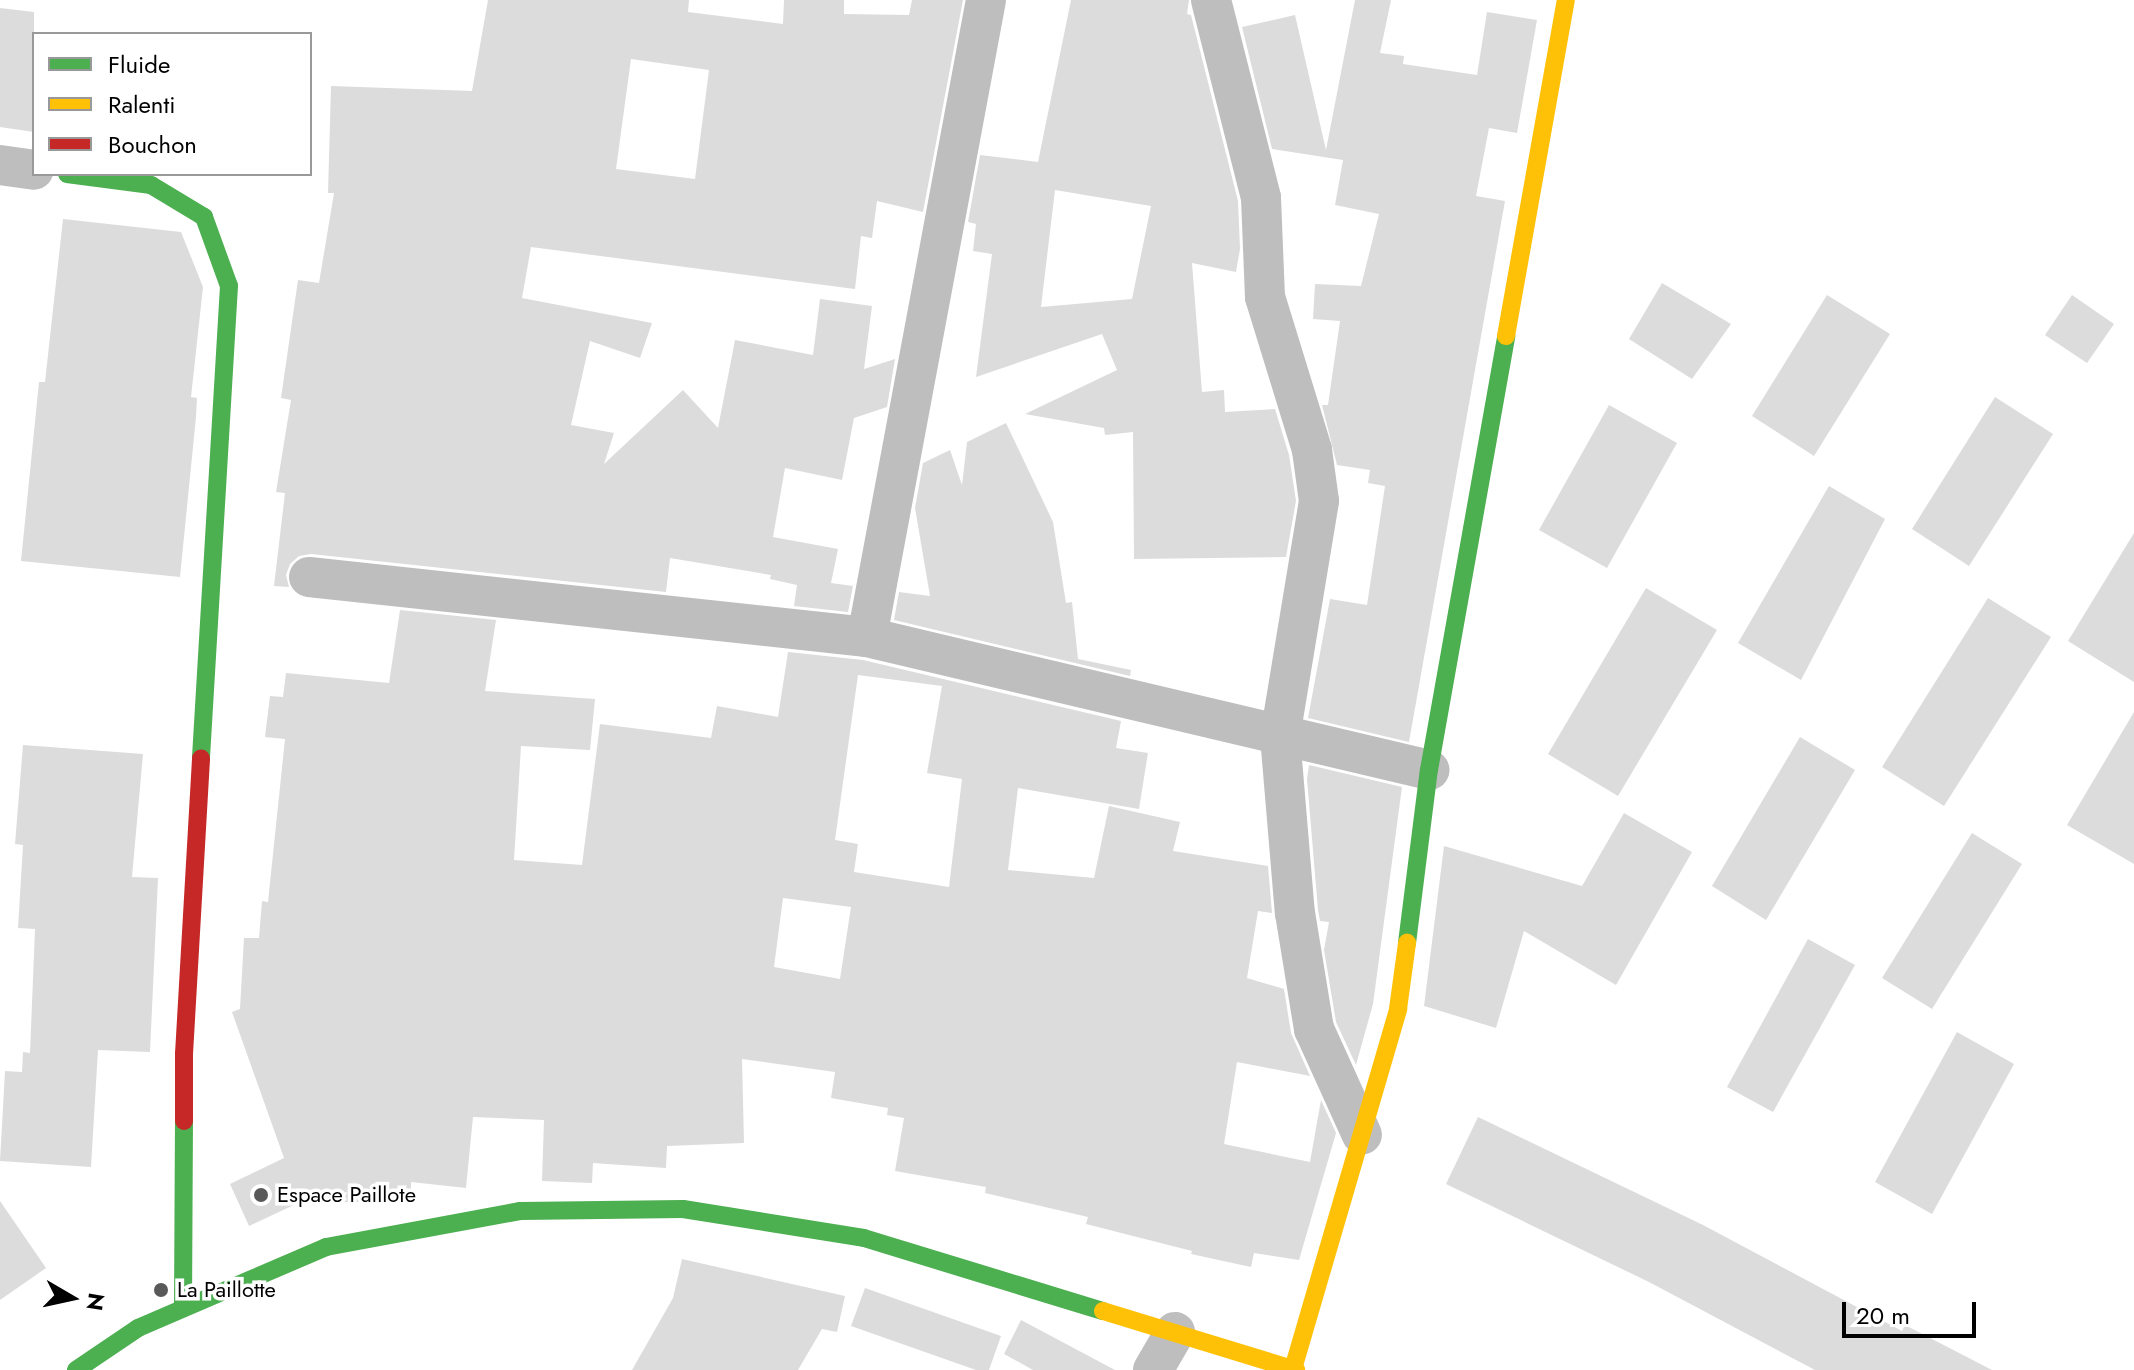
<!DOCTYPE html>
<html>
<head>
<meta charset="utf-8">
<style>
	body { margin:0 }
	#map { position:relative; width:2134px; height:1370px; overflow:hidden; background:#fff; font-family:Jost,sans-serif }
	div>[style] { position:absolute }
	.building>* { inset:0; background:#dcdcdc }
	.street>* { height:40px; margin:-20px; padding:0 20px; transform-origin:20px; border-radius:20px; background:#bebebe }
	.fast>* { height:18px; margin:-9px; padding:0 9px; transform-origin:9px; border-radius:9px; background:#4caf50 }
	.slow>* { height:18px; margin:-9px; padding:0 9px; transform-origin:9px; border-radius:9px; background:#ffc107 }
	.jam>* { height:18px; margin:-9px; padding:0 9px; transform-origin:9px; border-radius:9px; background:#c62828 }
	.dots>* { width:22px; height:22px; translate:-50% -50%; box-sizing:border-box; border:4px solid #fff; border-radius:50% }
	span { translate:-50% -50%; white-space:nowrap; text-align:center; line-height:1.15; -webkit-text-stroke:7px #fff; paint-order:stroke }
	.poi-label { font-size:22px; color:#000 }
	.left { translate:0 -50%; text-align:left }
	.legend { position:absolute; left:32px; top:32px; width:280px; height:144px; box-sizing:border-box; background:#fff; border:2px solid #999; margin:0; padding:10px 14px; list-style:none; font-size:24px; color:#000 }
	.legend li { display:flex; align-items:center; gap:16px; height:40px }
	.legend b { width:40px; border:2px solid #999 }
	.north { position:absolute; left:32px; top:1258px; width:80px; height:80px; -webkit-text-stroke:6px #fff; paint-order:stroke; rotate:99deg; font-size:22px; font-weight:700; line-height:32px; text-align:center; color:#000 }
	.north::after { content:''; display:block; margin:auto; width:28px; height:36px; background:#000; clip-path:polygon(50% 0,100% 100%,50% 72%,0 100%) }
	.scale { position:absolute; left:1842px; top:1302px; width:134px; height:36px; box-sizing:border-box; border:4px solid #000; border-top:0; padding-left:10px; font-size:24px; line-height:28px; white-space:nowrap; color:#000; -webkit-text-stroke:6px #fff; paint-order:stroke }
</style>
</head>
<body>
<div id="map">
	<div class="building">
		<div style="clip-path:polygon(evenodd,488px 0,689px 0,688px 12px,783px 24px,784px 0,844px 0,844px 14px,909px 15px,912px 0,963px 0,923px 212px,877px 201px,872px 238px,861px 236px,855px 289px,531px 247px,522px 298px,652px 323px,640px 358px,590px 341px,571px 425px,614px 433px,604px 464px,683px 390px,718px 428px,735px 340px,813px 355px,820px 299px,872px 306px,864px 369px,895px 359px,887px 407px,854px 418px,842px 480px,785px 468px,773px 537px,838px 549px,831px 583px,853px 586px,848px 612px,794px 606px,797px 585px,770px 579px,771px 575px,670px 558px,666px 592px,311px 554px,299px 556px,290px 564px,286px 575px,289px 587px,274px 586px,285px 493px,276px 492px,291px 400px,281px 398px,298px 280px,319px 283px,334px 193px,328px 193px,331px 86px,472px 91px,488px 0,631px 59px,709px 70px,695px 179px,616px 169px,631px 59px)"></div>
		<div style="clip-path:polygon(evenodd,1071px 0,1189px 0,1187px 14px,1191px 15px,1238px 201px,1240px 249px,1236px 272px,1192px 263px,1202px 392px,1224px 390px,1225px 412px,1275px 409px,1289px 455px,1296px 501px,1286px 557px,1134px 559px,1133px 432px,1105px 435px,1104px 428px,1025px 414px,1117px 370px,1102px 334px,976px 377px,992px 254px,973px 251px,976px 224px,968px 222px,980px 155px,1038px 162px,1071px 0,1055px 190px,1151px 206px,1132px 299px,1041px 307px,1055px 190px)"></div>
		<div style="clip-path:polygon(1355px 0,1391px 0,1380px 53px,1404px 56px,1403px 64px,1477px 75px,1487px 12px,1537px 20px,1517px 133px,1489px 128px,1476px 196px,1505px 201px,1409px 742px,1308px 718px,1330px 599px,1367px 605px,1385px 486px,1368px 483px,1370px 470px,1337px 465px,1322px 405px,1328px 405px,1340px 321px,1313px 319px,1315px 284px,1361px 286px,1379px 214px,1335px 205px,1343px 160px,1272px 149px,1242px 27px,1295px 15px,1326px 150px)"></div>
		<div style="clip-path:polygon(0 8px,34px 12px,34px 132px,0 127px)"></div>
		<div style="clip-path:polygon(63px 219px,181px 232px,203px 287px,191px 397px,197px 398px,196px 417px,180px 577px,21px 561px,39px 382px,45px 382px)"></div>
		<div style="clip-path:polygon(1662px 283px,1731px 324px,1692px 379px,1629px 339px)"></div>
		<div style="clip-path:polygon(1827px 295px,1890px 334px,1814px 456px,1752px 416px)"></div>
		<div style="clip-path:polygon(2072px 295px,2114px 324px,2087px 363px,2045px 335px)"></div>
		<div style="clip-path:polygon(1995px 397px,2053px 434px,1969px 566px,1912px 529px)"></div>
		<div style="clip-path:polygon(1609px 405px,1677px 443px,1607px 568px,1539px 530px)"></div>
		<div style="clip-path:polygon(1006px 423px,1053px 522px,1066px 603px,1072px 602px,1078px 659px,1131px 670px,1130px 676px,894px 620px,899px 592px,930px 596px,915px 508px,923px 463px,950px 450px,962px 485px,967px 442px)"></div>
		<div style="clip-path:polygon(1829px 486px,1885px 519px,1801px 680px,1738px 643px)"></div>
		<div style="clip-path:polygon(2134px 533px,2134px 682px,2068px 641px)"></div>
		<div style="clip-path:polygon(1646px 588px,1717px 630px,1618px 796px,1548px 754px)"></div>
		<div style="clip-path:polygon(1988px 598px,2051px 637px,1944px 806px,1882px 767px)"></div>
		<div style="clip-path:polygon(evenodd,400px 610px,496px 620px,485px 691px,595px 699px,590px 750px,521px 746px,514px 860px,582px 865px,600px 724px,711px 738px,717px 706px,778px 717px,788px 652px,863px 660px,1121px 721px,1116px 748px,1148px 753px,1139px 809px,1018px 788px,1008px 870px,1094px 878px,1109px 806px,1180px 822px,1173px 851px,1268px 866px,1272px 913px,1258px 911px,1247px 978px,1284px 989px,1291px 1033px,1310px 1076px,1237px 1062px,1224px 1144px,1310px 1162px,1321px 1100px,1336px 1133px,1299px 1260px,1254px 1253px,1251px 1267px,1191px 1254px,1192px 1251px,1086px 1224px,1088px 1217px,985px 1193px,986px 1187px,895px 1171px,904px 1118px,887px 1115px,888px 1108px,831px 1098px,835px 1072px,742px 1059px,744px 1143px,667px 1146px,666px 1168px,593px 1163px,592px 1183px,542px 1181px,544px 1120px,473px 1117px,466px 1188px,411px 1182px,411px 1201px,298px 1203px,249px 1226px,230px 1184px,284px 1158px,232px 1012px,240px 1009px,244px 938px,259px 938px,262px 901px,268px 902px,285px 739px,265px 737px,270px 696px,283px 697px,286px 673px,389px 683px,400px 610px,858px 675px,942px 686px,927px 773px,962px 779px,949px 887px,854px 872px,858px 844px,835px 840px,858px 675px,400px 610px,783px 898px,851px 907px,840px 979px,774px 967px,783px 898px)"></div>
		<div style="clip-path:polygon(2134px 712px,2134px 864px,2067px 825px)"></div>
		<div style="clip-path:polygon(1800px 737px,1855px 770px,1766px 920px,1712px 886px)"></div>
		<div style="clip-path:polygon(23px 745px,143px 754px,132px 877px,158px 878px,150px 1052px,98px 1050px,91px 1167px,0 1161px,5px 1071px,22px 1072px,23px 1052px,30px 1053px,35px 929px,18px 928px,23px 845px,15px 844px)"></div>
		<div style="clip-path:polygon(1309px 765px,1402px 787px,1373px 1004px,1356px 1065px,1336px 1022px,1324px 950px,1329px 922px,1320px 921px,1318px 910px,1307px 779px)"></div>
		<div style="clip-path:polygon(1624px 813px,1692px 852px,1616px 985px,1524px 931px,1496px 1028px,1424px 1006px,1444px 846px,1582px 886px)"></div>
		<div style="clip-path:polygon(1972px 833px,2022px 864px,1932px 1009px,1882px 978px)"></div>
		<div style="clip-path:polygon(1808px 939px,1855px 965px,1773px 1112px,1727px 1087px)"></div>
		<div style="clip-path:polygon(1957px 1032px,2014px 1064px,1932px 1214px,1875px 1182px)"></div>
		<div style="clip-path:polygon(1478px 1117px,1703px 1225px,1902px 1331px,1905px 1325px,1992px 1370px,1815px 1370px,1649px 1282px,1446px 1184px)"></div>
		<div style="clip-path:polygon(0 1201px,46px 1268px,0 1300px)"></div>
		<div style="clip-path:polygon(682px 1259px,845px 1296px,837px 1332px,822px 1329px,798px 1370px,632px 1370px,673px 1298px)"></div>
		<div style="clip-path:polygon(865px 1288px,1001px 1336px,989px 1370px,976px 1370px,851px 1326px)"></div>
		<div style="clip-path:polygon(1021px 1320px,1115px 1370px,1033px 1370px,1004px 1354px)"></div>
	</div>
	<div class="street">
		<div style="left:1211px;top:0;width:204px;rotate:75.8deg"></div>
		<div style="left:1261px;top:198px;width:99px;rotate:87.7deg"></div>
		<div style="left:1265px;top:297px;width:160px;rotate:72.9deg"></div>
		<div style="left:1312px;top:450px;width:51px;rotate:82.2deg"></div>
		<div style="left:1319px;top:501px;width:238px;rotate:99.4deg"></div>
		<div style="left:1280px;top:736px;width:178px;rotate:85.2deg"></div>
		<div style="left:1295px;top:913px;width:118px;rotate:80.7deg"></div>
		<div style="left:1314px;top:1029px;width:116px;rotate:65.6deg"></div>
		<div style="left:0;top:165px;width:34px;rotate:8deg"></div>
		<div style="left:309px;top:577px;width:561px;rotate:6.14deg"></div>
		<div style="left:867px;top:637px;width:578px;rotate:13.31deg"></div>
		<div style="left:867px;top:637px;width:648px;rotate:-79.42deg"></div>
		<div style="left:1153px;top:1370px;width:44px;rotate:-59.9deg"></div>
	</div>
	<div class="fast">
		<div style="left:67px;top:174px;width:85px;rotate:7.5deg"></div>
		<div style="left:151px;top:185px;width:62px;rotate:31.1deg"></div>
		<div style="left:204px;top:217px;width:73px;rotate:70.1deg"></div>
		<div style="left:229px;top:286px;width:473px;rotate:93.4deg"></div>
		<div style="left:1407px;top:943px;width:174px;rotate:-82.8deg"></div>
		<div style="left:1429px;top:770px;width:441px;rotate:-79.9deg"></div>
		<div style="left:183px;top:1308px;width:187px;rotate:-89.7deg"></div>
		<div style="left:76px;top:1370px;width:75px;rotate:-34.1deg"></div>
		<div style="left:138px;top:1328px;width:205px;rotate:-23.3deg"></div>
		<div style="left:326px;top:1247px;width:197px;rotate:-10.5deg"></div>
		<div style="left:520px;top:1211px;width:163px;rotate:-0.7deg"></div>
		<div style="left:683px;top:1209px;width:183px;rotate:9.1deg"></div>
		<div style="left:864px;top:1238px;width:250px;rotate:17deg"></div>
	</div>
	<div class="slow">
		<div style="left:1506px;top:336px;width:341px;rotate:-79.9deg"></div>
		<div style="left:1103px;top:1311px;width:202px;rotate:17deg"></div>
		<div style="left:1293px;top:1369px;width:375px;rotate:-73.7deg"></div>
		<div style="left:1398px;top:1009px;width:67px;rotate:-82.2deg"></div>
	</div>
	<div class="jam">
		<div style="left:184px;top:1121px;width:67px;rotate:-90deg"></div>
		<div style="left:184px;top:1054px;width:296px;rotate:-86.7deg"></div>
	</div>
	<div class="dots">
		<div style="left:261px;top:1195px;background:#595959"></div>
		<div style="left:161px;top:1290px;background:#595959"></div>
	</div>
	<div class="poi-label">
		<span class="left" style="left:277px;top:1195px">Espace Paillote</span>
		<span class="left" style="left:177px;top:1290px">La Paillotte</span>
	</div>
	<ul class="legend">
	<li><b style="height:10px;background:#4caf50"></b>Fluide</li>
	<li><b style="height:10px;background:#ffc107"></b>Ralenti</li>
	<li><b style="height:10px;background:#c62828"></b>Bouchon</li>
	</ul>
	<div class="north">N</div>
	<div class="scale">20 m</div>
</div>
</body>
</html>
